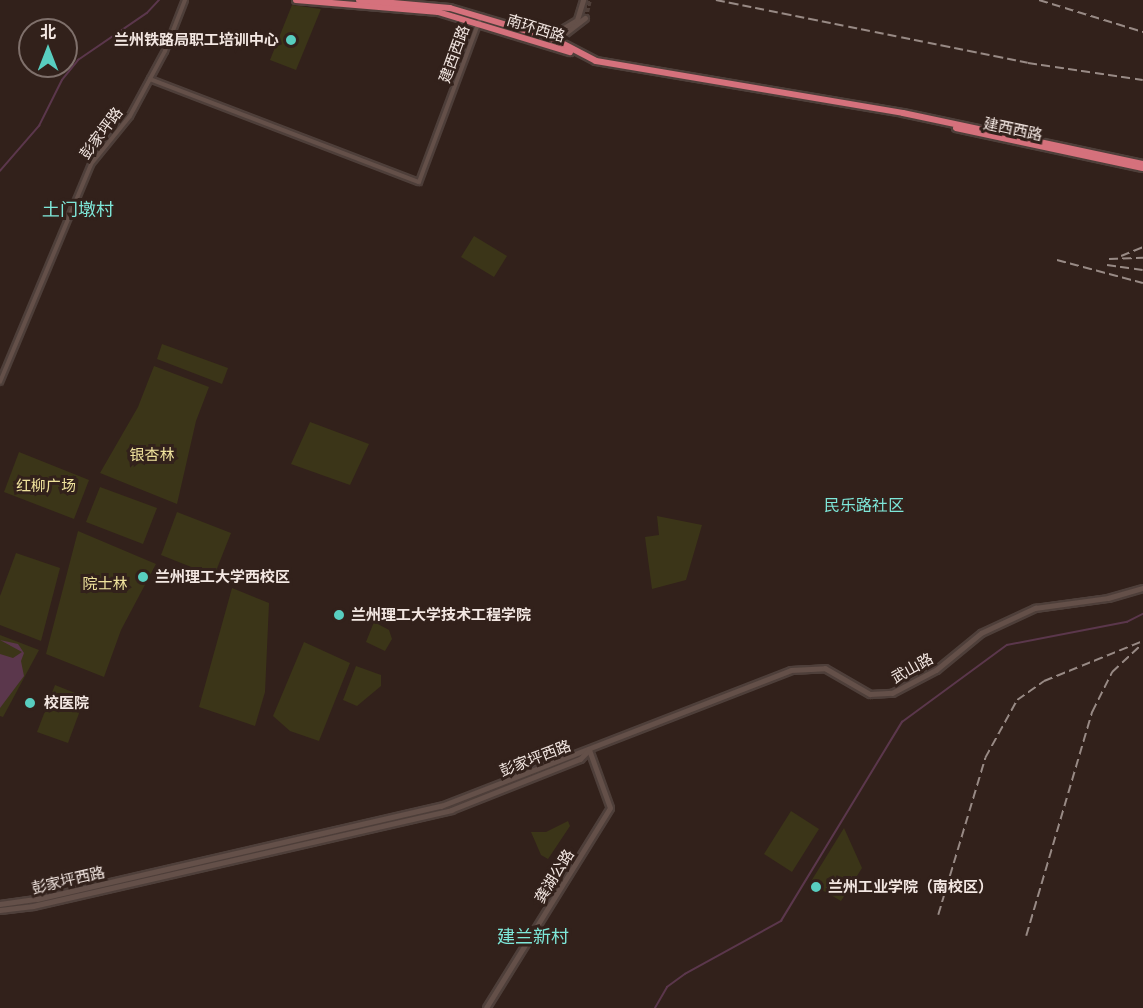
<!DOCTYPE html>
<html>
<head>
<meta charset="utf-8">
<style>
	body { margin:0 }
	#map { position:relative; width:1143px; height:1008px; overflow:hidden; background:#32211b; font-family:Quicksand,"Noto Sans SC",sans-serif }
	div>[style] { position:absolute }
	.green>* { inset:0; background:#3b3518 }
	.water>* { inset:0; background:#5b374c }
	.stream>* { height:1.5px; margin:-0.75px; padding:0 0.75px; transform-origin:0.75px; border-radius:0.75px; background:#5b374c }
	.secondary-tunnel>* { height:4.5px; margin-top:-2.25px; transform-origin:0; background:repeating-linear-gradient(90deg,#4f3f39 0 4.5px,transparent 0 6.5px) }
	.roads { filter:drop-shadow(2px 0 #4e3f3a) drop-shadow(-2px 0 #4e3f3a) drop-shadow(0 2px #4e3f3a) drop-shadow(0 -2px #4e3f3a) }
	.tertiary>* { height:4px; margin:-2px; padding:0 2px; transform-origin:2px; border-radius:2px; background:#645049 }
	.secondary>* { height:4.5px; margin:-2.25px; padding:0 2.25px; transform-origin:2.25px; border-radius:2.25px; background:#645049 }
	.trunk>* { height:6px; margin:-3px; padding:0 3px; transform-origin:3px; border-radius:3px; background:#d5717c }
	.rail>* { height:1.5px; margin-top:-0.75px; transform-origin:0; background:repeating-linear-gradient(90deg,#988a85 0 9px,transparent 0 13.5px) }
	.dots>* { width:16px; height:16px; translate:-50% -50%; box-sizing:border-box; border:3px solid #32211b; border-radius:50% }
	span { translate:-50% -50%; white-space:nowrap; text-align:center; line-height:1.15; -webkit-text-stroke:6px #32211b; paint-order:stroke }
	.street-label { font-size:15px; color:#f3e7e2 }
	.poi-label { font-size:15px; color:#f3e7e2; font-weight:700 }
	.right { translate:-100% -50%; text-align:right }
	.left { translate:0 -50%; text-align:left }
	.park-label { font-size:15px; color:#efe29c }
	.neighbourhood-label { font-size:16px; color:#7ee7d9 }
	.quarter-label { font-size:18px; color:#7ee7d9 }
	.north { position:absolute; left:18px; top:18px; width:60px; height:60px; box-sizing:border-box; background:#32211b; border:2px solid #7f706b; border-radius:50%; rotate:0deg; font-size:16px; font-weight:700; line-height:24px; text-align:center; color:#f3e7e2 }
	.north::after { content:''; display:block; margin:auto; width:21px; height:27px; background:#58cec0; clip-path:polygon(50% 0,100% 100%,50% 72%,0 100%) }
</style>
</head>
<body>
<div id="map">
	<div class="green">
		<div style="clip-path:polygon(292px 5px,321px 9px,296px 70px,270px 60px)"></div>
		<div style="clip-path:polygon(474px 236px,507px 256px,494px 277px,461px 257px)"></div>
		<div style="clip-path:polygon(162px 344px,228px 368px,222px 384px,157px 359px)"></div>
		<div style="clip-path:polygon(154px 366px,209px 387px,196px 421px,177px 504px,100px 473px,138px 407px)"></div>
		<div style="clip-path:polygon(310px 422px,369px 444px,350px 485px,291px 464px)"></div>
		<div style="clip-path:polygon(19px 452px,89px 480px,74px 519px,4px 492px)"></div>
		<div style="clip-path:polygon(100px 487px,157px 508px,143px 544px,86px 522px)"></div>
		<div style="clip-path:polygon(177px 512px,231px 533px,214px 576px,161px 555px)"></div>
		<div style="clip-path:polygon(657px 516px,702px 525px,686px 580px,652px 589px,645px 537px,659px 535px)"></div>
		<div style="clip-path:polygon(78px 531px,156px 564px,121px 630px,104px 677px,46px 654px)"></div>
		<div style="clip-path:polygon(16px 553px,60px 568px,41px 641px,0 625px,0 596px)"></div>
		<div style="clip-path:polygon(232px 588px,269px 603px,265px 692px,255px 726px,199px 707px)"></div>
		<div style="clip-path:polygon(374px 622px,389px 630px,392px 639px,385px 651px,366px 642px)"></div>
		<div style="clip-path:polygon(0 635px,39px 650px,3px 717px,0 716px)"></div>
		<div style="clip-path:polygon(304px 642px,350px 663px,319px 741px,290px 731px,273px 716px)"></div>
		<div style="clip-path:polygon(356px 666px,381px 675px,381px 686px,357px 706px,343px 700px)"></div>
		<div style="clip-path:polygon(55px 685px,85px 697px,68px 743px,37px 732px)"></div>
		<div style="clip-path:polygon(791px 811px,819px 829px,792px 872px,764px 854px)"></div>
		<div style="clip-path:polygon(568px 821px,570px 826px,548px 859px,541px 855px,531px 832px,546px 832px)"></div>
		<div style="clip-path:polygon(844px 828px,862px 868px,841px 901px,810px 883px)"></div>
	</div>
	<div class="water">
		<div style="clip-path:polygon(0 640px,18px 644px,24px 653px,21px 661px,24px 676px,0 708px,0 654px,13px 658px,22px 652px)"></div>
	</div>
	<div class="stream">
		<div style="left:0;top:171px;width:60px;rotate:-49.1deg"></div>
		<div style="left:39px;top:126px;width:51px;rotate:-63.4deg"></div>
		<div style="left:62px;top:80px;width:26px;rotate:-51deg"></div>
		<div style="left:78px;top:60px;width:83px;rotate:-34.3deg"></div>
		<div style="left:147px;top:13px;width:18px;rotate:-47deg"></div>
		<div style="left:655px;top:1008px;width:24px;rotate:-60deg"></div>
		<div style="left:667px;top:987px;width:22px;rotate:-36deg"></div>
		<div style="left:685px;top:974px;width:110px;rotate:-28.9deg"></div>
		<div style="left:781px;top:921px;width:233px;rotate:-58.7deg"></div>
		<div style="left:902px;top:722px;width:130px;rotate:-36.3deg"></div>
		<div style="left:1007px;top:645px;width:122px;rotate:-10.9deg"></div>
		<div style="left:1127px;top:622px;width:18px;rotate:-27deg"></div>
	</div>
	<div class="secondary-tunnel">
		<div style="left:585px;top:18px;width:18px;rotate:-77deg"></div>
	</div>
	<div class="roads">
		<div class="tertiary">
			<div style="left:150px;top:79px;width:288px;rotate:21deg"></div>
			<div style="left:419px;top:182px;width:177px;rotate:-69.5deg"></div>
			<div style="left:0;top:382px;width:236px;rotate:-67.3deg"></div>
			<div style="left:91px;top:164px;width:62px;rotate:-50.9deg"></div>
			<div style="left:130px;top:116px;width:74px;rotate:-61.7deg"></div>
			<div style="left:165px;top:51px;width:55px;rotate:-68.6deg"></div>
		</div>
		<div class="secondary">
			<div style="left:549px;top:37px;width:33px;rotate:-31deg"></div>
			<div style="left:577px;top:20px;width:21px;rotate:-73deg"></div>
			<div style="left:550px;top:45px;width:44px;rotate:-37.6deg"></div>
			<div style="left:0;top:904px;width:37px;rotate:-8deg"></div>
			<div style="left:37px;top:899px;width:415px;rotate:-13deg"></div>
			<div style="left:441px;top:806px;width:375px;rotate:-21.2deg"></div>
			<div style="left:791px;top:670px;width:34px;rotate:-3deg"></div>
			<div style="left:825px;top:668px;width:52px;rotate:30deg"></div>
			<div style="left:870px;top:694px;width:22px;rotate:-3deg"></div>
			<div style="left:892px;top:693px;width:50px;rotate:-27.6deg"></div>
			<div style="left:936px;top:670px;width:58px;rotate:-39.4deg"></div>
			<div style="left:981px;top:633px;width:60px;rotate:-24.8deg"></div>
			<div style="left:1035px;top:608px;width:74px;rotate:-7.8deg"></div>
			<div style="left:1108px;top:598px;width:36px;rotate:-16deg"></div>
			<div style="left:0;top:910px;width:33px;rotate:-7deg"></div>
			<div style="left:33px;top:906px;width:429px;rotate:-12.9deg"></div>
			<div style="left:451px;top:810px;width:139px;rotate:-21.6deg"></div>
			<div style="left:580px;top:759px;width:10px;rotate:-45deg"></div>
			<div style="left:486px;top:1008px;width:235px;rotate:-58.2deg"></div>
			<div style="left:610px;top:808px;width:62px;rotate:-109.9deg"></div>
		</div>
		<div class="trunk">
			<div style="left:296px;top:0;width:143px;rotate:4.8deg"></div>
			<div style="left:438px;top:12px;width:138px;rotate:16.9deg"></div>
			<div style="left:359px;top:0;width:91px;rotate:5deg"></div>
			<div style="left:450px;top:8px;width:109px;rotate:16.6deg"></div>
			<div style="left:554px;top:39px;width:47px;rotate:27.6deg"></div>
			<div style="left:596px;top:61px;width:311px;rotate:9.6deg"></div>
			<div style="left:903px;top:113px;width:245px;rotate:12deg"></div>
			<div style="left:956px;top:128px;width:191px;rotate:12.1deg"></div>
		</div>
	</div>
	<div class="rail">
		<div style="left:716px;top:0;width:318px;rotate:11.4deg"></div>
		<div style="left:1028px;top:63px;width:116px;rotate:8.4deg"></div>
		<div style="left:1039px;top:0;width:109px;rotate:17.1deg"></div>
		<div style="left:1121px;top:256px;width:24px;rotate:-22deg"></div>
		<div style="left:1109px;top:259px;width:34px;rotate:-2deg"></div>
		<div style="left:1057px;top:260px;width:89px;rotate:15deg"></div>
		<div style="left:1107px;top:265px;width:36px;rotate:8deg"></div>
		<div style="left:938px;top:915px;width:164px;rotate:-73.3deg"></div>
		<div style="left:985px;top:758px;width:66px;rotate:-61.1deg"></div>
		<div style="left:1017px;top:700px;width:33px;rotate:-35deg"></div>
		<div style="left:1044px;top:681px;width:107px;rotate:-22deg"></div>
		<div style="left:1026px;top:936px;width:234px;rotate:-73.6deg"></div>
		<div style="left:1092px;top:712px;width:45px;rotate:-63.4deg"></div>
		<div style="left:1112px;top:672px;width:38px;rotate:-43deg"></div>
	</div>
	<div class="dots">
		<div style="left:291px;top:40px;background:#58cec0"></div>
		<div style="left:143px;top:577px;background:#58cec0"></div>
		<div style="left:339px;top:615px;background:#58cec0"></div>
		<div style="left:30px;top:703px;background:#58cec0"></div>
		<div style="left:816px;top:887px;background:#58cec0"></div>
	</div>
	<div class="street-label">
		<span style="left:536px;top:28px;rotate:17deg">南环西路</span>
		<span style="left:454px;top:54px;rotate:-70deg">建西西路</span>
		<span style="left:1013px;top:129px;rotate:12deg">建西西路</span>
		<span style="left:101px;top:133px;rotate:-53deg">彭家坪路</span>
		<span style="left:912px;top:668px;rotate:-29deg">武山路</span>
		<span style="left:535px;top:758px;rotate:-21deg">彭家坪西路</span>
		<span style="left:554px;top:876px;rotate:-58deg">龚湖公路</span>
		<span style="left:68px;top:880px;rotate:-13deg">彭家坪西路</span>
	</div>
	<div class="poi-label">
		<span class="right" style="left:279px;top:40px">兰州铁路局职工培训中心</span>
		<span class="left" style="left:155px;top:577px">兰州理工大学西校区</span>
		<span class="left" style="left:351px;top:615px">兰州理工大学技术工程学院</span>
		<span class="left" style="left:44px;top:703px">校医院</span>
		<span class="left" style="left:828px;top:887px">兰州工业学院（南校区）</span>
	</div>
	<div class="park-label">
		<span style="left:152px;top:455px">银杏林</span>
		<span style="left:46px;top:486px">红柳广场</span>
		<span style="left:105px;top:584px">院士林</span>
	</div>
	<div class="neighbourhood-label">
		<span style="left:864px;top:505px">民乐路社区</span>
	</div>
	<div class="quarter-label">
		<span style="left:78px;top:210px">土门墩村</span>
		<span style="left:533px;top:937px">建兰新村</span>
	</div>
	<div class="north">北</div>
</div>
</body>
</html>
